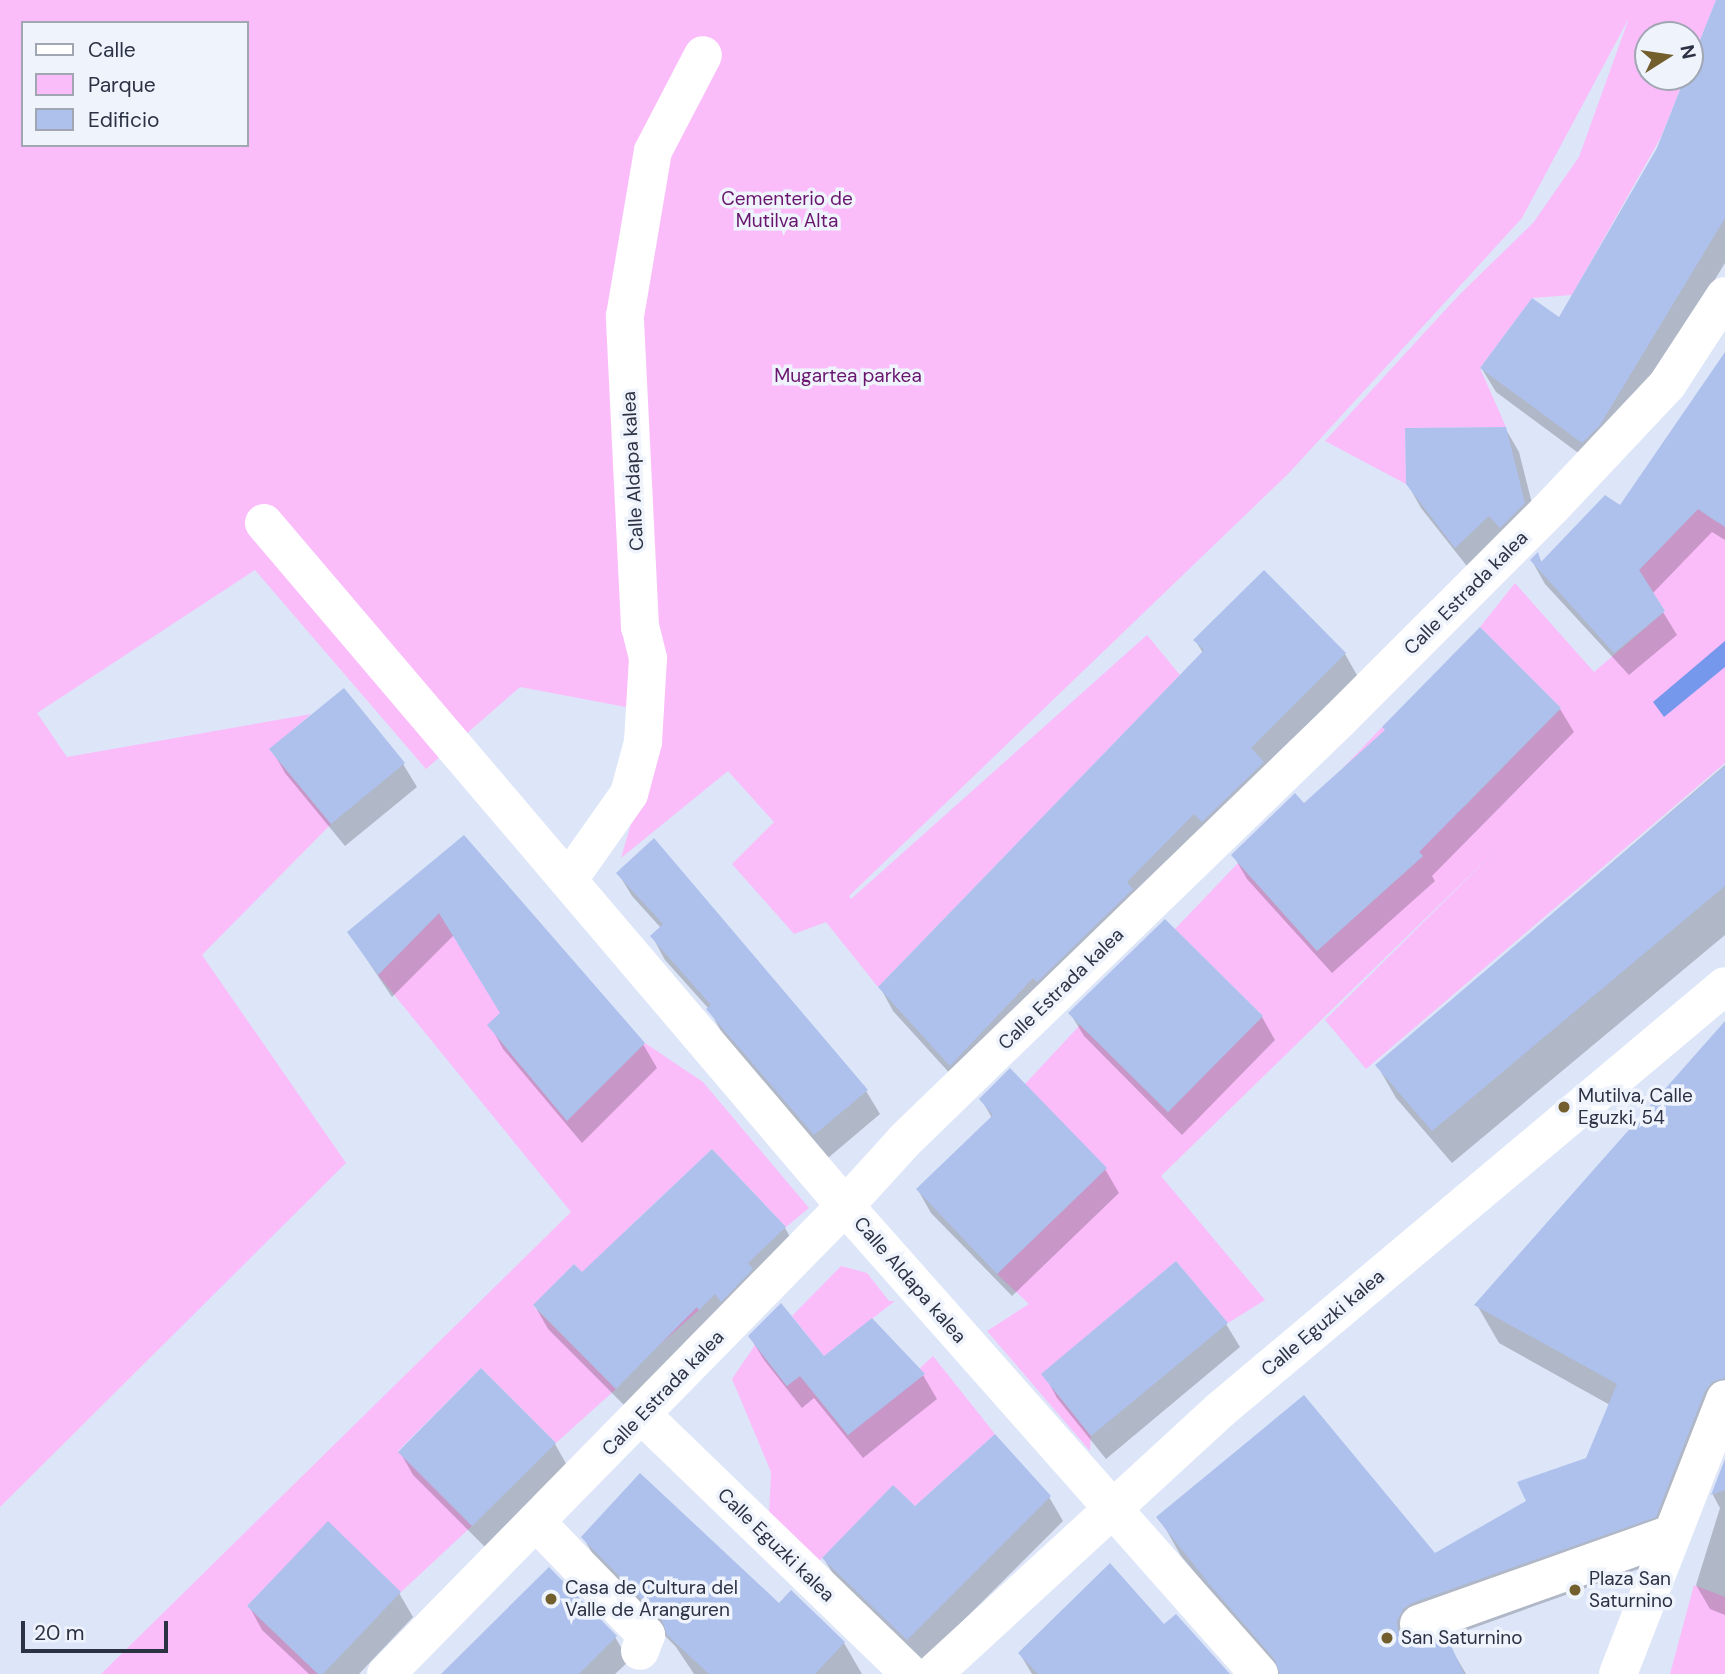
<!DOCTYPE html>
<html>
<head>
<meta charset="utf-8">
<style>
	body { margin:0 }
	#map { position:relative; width:1725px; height:1674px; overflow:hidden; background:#dde5f8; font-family:"DM Sans",sans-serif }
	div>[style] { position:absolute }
	.green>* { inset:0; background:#fabdfa }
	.water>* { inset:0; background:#7598ec }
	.shadow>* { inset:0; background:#0003 }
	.building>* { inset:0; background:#aec1ed }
	.pedestrian>* { height:38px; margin:-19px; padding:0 19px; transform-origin:19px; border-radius:19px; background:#fff }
	.minor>* { height:38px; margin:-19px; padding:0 19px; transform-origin:19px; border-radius:19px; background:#fff }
	.tertiary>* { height:38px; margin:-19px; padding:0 19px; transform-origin:19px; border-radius:19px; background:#fff }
	.dots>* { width:19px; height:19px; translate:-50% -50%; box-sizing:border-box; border:4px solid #eef3fc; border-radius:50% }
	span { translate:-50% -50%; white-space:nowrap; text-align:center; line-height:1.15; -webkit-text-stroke:7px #eef3fc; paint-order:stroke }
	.park-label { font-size:19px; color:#69156d }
	.street-label { font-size:19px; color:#2b3244 }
	.poi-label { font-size:19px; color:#2b3244 }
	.left { translate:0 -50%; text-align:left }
	.legend { position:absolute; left:21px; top:21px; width:228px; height:126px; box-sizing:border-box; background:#eef3fc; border:2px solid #a0a6b2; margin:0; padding:9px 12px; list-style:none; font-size:21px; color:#2b3244 }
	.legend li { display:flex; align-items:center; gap:14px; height:35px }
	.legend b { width:35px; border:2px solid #a0a6b2 }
	.north { position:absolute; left:1634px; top:21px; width:70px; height:70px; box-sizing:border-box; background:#eef3fc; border:2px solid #a0a6b2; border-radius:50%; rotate:78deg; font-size:19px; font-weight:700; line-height:28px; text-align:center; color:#2b3244 }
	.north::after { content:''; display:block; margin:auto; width:24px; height:32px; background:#735e2e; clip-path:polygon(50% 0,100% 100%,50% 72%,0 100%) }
	.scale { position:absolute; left:21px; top:1621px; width:147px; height:32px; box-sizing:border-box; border:4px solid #2b3244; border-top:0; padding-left:9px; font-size:21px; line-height:24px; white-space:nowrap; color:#2b3244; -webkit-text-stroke:5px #eef3fc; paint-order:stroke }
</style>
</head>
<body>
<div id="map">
	<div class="green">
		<div style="clip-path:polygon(evenodd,0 0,1716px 0,1690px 65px,1690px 35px,1648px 35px,1648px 77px,1685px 77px,1661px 137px,1572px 295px,1532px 298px,1480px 368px,1506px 427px,1405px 428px,1406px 484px,1325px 441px,1459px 295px,1533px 223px,1579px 157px,1629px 18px,1522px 218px,1289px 473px,849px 896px,851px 899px,1147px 635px,1180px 675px,878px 987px,826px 922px,794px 934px,732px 864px,774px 822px,728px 771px,621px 858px,663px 714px,520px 687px,426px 769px,255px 570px,37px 713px,67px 757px,311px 714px,270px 750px,331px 824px,202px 955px,346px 1163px,0 1507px,0 0,23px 23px,247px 23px,247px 145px,23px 145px,23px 23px)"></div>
		<div style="clip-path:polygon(1698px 509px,1717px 522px,1725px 513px,1725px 763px,1366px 1069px,1325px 1020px,1500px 846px,1161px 1176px,1265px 1300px,1228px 1323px,1176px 1261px,1042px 1374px,1091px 1436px,1090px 1451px,987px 1331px,1029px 1304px,997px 1274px,1106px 1168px,1025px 1084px,1080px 1025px,1168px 1112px,1263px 1016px,1175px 929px,1238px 863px,1317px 951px,1423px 856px,1344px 767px,1382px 727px,1464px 807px,1561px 708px,1480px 627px,1515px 583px,1594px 672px,1665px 611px,1639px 570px)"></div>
		<div style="clip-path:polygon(439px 913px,567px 1120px,645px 1043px,703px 1082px,809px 1208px,786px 1227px,712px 1149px,625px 1231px,699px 1310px,657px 1347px,574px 1264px,533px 1306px,616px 1389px,556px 1443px,481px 1368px,398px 1451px,472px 1526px,401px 1592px,328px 1522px,247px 1606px,318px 1674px,101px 1674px,571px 1212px,378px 975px)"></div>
		<div style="clip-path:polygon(841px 1266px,867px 1273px,889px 1301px,895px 1301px,824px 1356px,792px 1316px)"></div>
		<div style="clip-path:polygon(755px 1345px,787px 1386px,800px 1376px,848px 1435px,933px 1356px,995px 1434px,915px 1506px,893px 1486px,817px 1563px,768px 1537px,771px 1472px,732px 1379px)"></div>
		<div style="clip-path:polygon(1694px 1585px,1725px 1597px,1725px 1674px,1670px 1674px)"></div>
	</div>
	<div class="water">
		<div style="clip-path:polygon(1725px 641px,1725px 667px,1664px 717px,1653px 702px)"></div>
	</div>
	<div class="shadow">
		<div style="clip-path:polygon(1717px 0,1725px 0,1725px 263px,1612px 448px,1596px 466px,1496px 392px,1482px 369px,1559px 320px,1659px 149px,1687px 77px,1690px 77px,1690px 69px)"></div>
		<div style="clip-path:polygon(1725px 355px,1725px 540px,1712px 532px,1652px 594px,1677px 635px,1629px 675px,1545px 584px,1532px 561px,1538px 555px,1542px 563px,1620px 507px)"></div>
		<div style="clip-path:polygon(1505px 428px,1519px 452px,1538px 527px,1470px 570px,1421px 508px,1407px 483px)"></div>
		<div style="clip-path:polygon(1195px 640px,1345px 654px,1358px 677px,964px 1089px,893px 1011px,880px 987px,1203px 653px)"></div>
		<div style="clip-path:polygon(1560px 709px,1574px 732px,1432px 876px,1435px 881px,1332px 973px,1247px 879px,1233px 855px)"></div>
		<div style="clip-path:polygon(272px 750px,403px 764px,417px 787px,345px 846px,285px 773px)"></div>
		<div style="clip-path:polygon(1725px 765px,1725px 935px,1452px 1163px,1396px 1098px,1377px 1065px)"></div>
		<div style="clip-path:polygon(464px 837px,643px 1044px,657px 1068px,582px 1143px,503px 1049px,490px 1025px,501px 1014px,454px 935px,392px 997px,349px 933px)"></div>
		<div style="clip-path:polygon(618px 873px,866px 1091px,880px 1114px,828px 1158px,722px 1033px,709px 1009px,665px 960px,652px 936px,661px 928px,632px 896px)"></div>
		<div style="clip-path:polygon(1070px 1013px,1262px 1017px,1275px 1040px,1182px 1135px,1084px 1036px)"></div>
		<div style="clip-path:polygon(1725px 1024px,1725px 1406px,1678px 1555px,1445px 1638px,1466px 1674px,1278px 1674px,1181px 1556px,1159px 1517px,1435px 1556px,1528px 1501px,1587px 1459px,1610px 1405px,1499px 1343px,1477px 1305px)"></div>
		<div style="clip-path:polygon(981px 1099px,1105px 1169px,1119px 1193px,1012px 1296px,931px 1213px,918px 1190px,992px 1118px)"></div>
		<div style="clip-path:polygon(785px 1228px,798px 1251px,630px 1411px,548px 1329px,535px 1306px,582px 1275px)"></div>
		<div style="clip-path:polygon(872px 1321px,923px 1375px,937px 1399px,863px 1458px,814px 1398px,802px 1408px,764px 1360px,750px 1337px,824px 1358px)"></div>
		<div style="clip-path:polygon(1226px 1324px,1240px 1347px,1106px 1459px,1057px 1398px,1044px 1374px)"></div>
		<div style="clip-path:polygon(555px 1444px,568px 1467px,487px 1549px,413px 1475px,400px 1452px)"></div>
		<div style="clip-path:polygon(1725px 1464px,1725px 1615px,1710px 1609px,1696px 1585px,1720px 1508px,1713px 1495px)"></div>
		<div style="clip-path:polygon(1049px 1497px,1063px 1521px,921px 1663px,838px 1582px,824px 1559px,915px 1509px)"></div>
		<div style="clip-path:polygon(583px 1537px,779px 1605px,844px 1643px,862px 1674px,694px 1674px,676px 1647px,603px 1572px)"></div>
		<div style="clip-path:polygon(399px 1593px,413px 1617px,359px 1674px,309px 1674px,262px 1630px,249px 1606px)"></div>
		<div style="clip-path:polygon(1164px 1626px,1228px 1674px,1032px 1674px,1020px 1654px)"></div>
		<div style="clip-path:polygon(615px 1637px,629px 1661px,615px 1674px,444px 1674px)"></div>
	</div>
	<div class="building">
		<div style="clip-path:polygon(1716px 0,1725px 0,1725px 218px,1600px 425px,1582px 443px,1480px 368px,1532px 298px,1559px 317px,1657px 148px,1685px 77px,1690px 77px,1690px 65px)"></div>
		<div style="clip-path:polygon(1725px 352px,1725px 527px,1698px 509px,1639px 570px,1665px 611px,1614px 653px,1530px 560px,1538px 552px,1541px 562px,1605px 495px,1620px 505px)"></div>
		<div style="clip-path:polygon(1506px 427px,1525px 503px,1500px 528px,1489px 516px,1455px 548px,1406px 484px,1405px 428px)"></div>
		<div style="clip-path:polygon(1264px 570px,1346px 653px,1251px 748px,1264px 762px,1202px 822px,1194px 814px,1127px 882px,1133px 889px,1037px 982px,1033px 978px,950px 1066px,878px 987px,1204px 650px,1193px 640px)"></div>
		<div style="clip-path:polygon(1480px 627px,1561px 708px,1419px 852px,1423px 856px,1317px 951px,1231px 855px,1295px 793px,1304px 803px,1385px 730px,1382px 727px)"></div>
		<div style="clip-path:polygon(344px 688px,405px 763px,331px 824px,269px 749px)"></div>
		<div style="clip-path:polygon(1725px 766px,1725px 886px,1432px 1131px,1375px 1065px)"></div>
		<div style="clip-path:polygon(464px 835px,645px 1043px,567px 1121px,487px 1025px,500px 1013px,439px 913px,378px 975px,347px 932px)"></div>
		<div style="clip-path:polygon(654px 838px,868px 1090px,814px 1135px,706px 1009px,711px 1005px,650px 936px,663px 924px,616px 873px)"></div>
		<div style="clip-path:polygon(1165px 919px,1263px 1016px,1168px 1112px,1068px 1013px)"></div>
		<div style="clip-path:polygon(1725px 1021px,1725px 1378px,1712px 1382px,1705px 1391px,1656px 1517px,1412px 1603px,1403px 1609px,1397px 1621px,1398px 1631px,1404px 1640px,1416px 1646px,1447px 1637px,1464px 1674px,1280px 1674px,1275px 1660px,1210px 1585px,1156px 1517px,1304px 1395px,1435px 1553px,1526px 1501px,1517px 1482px,1586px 1458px,1617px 1384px,1474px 1305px)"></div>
		<div style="clip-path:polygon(1010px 1068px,1107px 1168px,997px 1274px,916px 1189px,993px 1115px,979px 1099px)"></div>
		<div style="clip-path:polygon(712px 1149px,786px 1227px,748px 1263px,753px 1269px,721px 1302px,715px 1294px,699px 1310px,697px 1307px,616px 1389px,533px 1305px,574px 1264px,582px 1272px)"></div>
		<div style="clip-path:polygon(1176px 1261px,1228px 1323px,1091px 1436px,1041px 1374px)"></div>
		<div style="clip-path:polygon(781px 1303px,824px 1356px,872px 1318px,925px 1374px,848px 1435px,800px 1376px,787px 1386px,748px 1336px)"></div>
		<div style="clip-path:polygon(481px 1368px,556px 1443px,472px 1526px,398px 1452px)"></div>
		<div style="clip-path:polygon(995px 1434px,1051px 1496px,907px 1640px,822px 1558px,893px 1485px,915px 1506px)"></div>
		<div style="clip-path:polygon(1725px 1459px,1725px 1490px,1711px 1495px)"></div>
		<div style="clip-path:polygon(640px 1473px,779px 1603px,791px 1590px,845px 1642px,815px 1674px,709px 1674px,667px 1635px,662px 1620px,581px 1537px)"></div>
		<div style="clip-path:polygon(328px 1521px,401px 1592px,323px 1674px,318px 1674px,247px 1606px)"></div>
		<div style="clip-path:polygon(1110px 1563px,1164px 1624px,1176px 1614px,1230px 1674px,1038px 1674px,1018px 1653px)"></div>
		<div style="clip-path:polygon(549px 1567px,617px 1636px,579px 1674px,441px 1674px)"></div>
	</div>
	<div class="pedestrian">
		<div style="left:536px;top:1522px;width:158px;rotate:45.8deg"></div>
		<div style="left:646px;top:1635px;width:17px;rotate:111deg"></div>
	</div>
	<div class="minor">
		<div style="left:264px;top:523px;width:897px;rotate:49.61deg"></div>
		<div style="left:845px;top:1206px;width:625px;rotate:48.5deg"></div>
		<div style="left:569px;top:879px;width:104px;rotate:-54.8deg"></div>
		<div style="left:629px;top:794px;width:54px;rotate:-74.9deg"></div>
		<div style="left:643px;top:742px;width:84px;rotate:-86.6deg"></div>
		<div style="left:648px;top:658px;width:32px;rotate:-104deg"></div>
		<div style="left:640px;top:627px;width:311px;rotate:-92.8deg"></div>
		<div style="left:625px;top:316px;width:167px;rotate:-80.4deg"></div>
		<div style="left:653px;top:151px;width:108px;rotate:-62.5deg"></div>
		<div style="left:642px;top:1415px;width:373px;rotate:44deg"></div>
		<div style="left:1419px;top:1624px;width:269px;rotate:-19.6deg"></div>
		<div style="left:386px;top:1674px;width:656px;rotate:-45.56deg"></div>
		<div style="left:845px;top:1206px;width:89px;rotate:-47.7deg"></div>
		<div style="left:905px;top:1140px;width:604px;rotate:-44.06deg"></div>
		<div style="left:1339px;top:720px;width:301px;rotate:-45deg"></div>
		<div style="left:1552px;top:507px;width:168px;rotate:-46.7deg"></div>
		<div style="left:1667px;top:385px;width:106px;rotate:-56.9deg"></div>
	</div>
	<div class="tertiary">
		<div style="left:933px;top:1674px;width:390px;rotate:-42.6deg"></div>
		<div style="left:1220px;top:1410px;width:659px;rotate:-40.02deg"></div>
		<div style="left:1618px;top:1674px;width:295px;rotate:-68.7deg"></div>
	</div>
	<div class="dots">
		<div style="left:1564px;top:1107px;background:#735e2e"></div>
		<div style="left:1575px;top:1590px;background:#735e2e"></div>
		<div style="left:551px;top:1599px;background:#735e2e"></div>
		<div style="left:1387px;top:1638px;background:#735e2e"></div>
	</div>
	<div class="park-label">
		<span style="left:787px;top:210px">Cementerio de<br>Mutilva Alta</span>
		<span style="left:848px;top:376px">Mugartea parkea</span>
	</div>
	<div class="street-label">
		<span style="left:633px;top:471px;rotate:-93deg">Calle Aldapa kalea</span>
		<span style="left:1466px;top:593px;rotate:-45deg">Calle Estrada kalea</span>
		<span style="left:1061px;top:989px;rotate:-44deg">Calle Estrada kalea</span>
		<span style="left:910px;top:1280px;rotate:49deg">Calle Aldapa kalea</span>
		<span style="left:1323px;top:1323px;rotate:-40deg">Calle Eguzki kalea</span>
		<span style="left:663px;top:1393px;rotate:-46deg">Calle Estrada kalea</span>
		<span style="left:776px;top:1545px;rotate:44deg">Calle Eguzki kalea</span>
	</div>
	<div class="poi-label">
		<span class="left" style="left:1578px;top:1107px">Mutilva, Calle<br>Eguzki, 54</span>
		<span class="left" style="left:1589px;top:1590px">Plaza San<br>Saturnino</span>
		<span class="left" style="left:565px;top:1599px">Casa de Cultura del<br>Valle de Aranguren</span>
		<span class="left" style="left:1401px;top:1638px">San Saturnino</span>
	</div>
	<ul class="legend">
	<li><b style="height:9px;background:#fff"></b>Calle</li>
	<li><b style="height:19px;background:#fabdfa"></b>Parque</li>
	<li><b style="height:19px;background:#aec1ed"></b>Edificio</li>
	</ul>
	<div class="north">N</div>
	<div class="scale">20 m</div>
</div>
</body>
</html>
